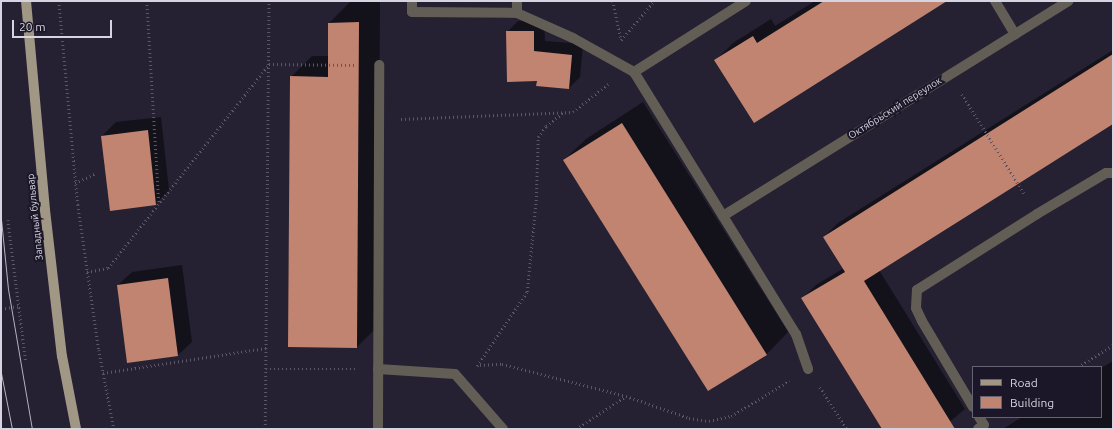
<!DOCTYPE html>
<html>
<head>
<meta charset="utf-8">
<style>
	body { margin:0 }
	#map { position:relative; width:1114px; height:430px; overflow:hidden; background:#252032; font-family:Ubuntu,sans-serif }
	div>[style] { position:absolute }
	.shadow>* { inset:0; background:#0007 }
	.building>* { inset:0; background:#c08471 }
	.path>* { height:2.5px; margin-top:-1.25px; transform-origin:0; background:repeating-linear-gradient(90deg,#5b5767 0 1px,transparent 0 4px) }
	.lane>* { height:10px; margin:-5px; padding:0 5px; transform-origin:5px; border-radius:5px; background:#625e55 }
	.street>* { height:10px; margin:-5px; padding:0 5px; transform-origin:5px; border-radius:5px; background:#625e55 }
	.primary>* { height:10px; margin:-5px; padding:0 5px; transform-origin:5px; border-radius:5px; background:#a19785 }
	.tram>* { height:1px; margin:-0.5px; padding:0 0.5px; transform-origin:0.5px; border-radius:0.5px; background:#b6b4c1 }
	span { translate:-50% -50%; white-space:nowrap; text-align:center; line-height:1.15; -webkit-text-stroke:4px #1b1728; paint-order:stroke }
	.street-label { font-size:10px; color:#d6d4e0 }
	.frame { position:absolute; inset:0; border:2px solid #d6d4e0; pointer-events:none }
	.legend { position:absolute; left:972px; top:366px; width:130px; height:52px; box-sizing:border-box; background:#1b1728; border:1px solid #666372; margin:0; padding:5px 7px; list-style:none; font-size:12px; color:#d6d4e0 }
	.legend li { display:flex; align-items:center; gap:8px; height:20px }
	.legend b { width:20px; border:1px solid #666372 }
	.scale { position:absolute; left:12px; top:20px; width:100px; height:18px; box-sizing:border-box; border:2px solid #d6d4e0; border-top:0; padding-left:5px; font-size:12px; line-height:14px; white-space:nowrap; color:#d6d4e0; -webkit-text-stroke:3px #1b1728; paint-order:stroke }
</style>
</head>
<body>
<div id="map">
	<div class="shadow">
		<div style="clip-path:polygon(815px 1px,945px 1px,716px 60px,733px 43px,771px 19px,775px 26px)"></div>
		<div style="clip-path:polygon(350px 2px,380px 2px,378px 326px,357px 347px,291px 77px,312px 56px,329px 56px,329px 23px)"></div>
		<div style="clip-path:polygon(544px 20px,545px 41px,583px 44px,580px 77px,569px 88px,538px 80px,507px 32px,518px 21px)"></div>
		<div style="clip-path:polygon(1113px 50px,1113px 123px,879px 270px,965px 409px,941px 429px,883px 429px,803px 298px,816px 285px,844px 268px,824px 237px,838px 223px)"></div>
		<div style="clip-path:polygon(643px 102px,788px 332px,767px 354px,709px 390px,564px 160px,586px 139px)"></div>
		<div style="clip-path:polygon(161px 117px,169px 190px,156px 204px,102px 136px,116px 122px)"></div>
		<div style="clip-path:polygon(182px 265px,192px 342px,178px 355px,128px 362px,118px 285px,132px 272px)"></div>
		<div style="clip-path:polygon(1113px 361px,1113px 429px,1003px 429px,1022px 417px,1101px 417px,1101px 368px)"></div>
		<div style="clip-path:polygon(311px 428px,375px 428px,375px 429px,310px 429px)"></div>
	</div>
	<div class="building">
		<div style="clip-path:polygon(824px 1px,947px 1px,754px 123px,714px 60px,753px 36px,757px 43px)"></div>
		<div style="clip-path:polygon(359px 22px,357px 348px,288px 347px,290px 76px,328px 77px,328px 23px)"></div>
		<div style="clip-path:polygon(506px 31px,534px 31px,534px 51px,572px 55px,569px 89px,536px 86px,537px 81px,507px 82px)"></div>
		<div style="clip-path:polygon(1113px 54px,1113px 124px,864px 281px,955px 429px,882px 429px,801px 298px,845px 272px,823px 237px)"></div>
		<div style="clip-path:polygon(622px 123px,767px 355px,708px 391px,563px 160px)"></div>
		<div style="clip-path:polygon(148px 130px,156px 205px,110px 211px,101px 136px)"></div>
		<div style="clip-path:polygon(168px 278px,178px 356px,127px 363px,117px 285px)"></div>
	</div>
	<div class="path">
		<div style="left:59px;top:1px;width:205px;rotate:84.7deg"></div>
		<div style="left:78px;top:205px;width:147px;rotate:81.8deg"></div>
		<div style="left:99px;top:350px;width:80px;rotate:79.2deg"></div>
		<div style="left:147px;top:1px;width:202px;rotate:86.6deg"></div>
		<div style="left:613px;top:1px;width:39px;rotate:78deg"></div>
		<div style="left:621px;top:40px;width:51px;rotate:-49.8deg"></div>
		<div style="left:962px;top:94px;width:119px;rotate:58deg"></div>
		<div style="left:401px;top:119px;width:172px;rotate:-2.3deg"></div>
		<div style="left:573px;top:112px;width:45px;rotate:-38.7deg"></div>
		<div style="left:75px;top:183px;width:23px;rotate:-25deg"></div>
		<div style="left:8px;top:220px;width:143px;rotate:82.8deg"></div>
		<div style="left:87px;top:272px;width:21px;rotate:-11deg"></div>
		<div style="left:108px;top:268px;width:260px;rotate:-51.7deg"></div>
		<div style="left:269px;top:64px;width:87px;rotate:0.7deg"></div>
		<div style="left:1px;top:309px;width:17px;rotate:-10deg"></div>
		<div style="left:480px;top:365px;width:22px;rotate:-3deg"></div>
		<div style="left:502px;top:364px;width:128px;rotate:14.5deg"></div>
		<div style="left:477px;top:366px;width:89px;rotate:-56deg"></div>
		<div style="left:527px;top:292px;width:91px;rotate:-84.4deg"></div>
		<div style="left:536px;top:201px;width:64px;rotate:-88.2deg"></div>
		<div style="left:538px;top:137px;width:14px;rotate:-54deg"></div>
		<div style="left:546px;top:126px;width:23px;rotate:-38deg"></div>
		<div style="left:1078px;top:367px;width:41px;rotate:-32.2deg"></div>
		<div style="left:266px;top:369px;width:89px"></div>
		<div style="left:103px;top:373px;width:165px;rotate:-8.7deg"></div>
		<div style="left:820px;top:387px;width:50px;rotate:57.3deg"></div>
		<div style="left:265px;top:429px;width:428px;rotate:-89.5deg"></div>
		<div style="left:576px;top:429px;width:60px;rotate:-33.4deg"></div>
		<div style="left:626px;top:396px;width:67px;rotate:19.2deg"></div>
		<div style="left:689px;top:418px;width:20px;rotate:9deg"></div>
		<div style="left:709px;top:421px;width:23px;rotate:-13deg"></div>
		<div style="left:731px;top:416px;width:68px;rotate:-31.1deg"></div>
	</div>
	<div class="lane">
		<div style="left:412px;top:1px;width:11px;rotate:90deg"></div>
		<div style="left:412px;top:12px;width:105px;rotate:0.5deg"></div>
		<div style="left:517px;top:13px;width:61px;rotate:24.1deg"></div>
		<div style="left:573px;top:38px;width:70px;rotate:29.1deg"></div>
		<div style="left:746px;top:1px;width:133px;rotate:147.6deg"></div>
		<div style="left:634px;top:72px;width:308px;rotate:58.3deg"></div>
		<div style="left:796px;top:334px;width:37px;rotate:71deg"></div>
		<div style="left:995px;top:1px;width:39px;rotate:59deg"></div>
		<div style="left:517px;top:13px;width:12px;rotate:-90deg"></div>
		<div style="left:378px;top:369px;width:77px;rotate:3.7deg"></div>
		<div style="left:455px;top:374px;width:73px;rotate:48.9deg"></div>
		<div style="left:973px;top:407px;width:100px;rotate:-120.7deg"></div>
		<div style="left:922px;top:321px;width:14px;rotate:-115deg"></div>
		<div style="left:916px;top:308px;width:18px;rotate:-87deg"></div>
		<div style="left:917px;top:290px;width:142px;rotate:-32.3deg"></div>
		<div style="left:1037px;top:214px;width:80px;rotate:-30.7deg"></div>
		<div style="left:1106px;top:173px;width:7px"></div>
		<div style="left:378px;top:429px;width:364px;rotate:-89.8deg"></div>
		<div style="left:978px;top:429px;width:7px;rotate:-34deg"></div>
		<div style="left:984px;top:425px;width:9px;rotate:-122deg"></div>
	</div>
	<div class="street">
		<div style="left:723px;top:216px;width:407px;rotate:-31.9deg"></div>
	</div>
	<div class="primary">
		<div style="left:26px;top:1px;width:210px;rotate:84.8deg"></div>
		<div style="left:45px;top:210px;width:147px;rotate:83.4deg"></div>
		<div style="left:62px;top:356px;width:74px;rotate:79.1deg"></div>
	</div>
	<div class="tram">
		<div style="left:1px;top:219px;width:70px;rotate:84.3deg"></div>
		<div style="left:8px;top:289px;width:142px;rotate:80.3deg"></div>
		<div style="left:1px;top:373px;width:57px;rotate:78.9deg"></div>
	</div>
	<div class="street-label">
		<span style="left:895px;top:108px;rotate:-32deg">Октябрьский переулок</span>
		<span style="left:35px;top:217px;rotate:-96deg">Западный бульвар</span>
	</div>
	<div class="frame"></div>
	<ul class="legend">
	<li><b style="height:5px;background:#a19785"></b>Road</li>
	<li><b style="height:11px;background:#c08471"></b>Building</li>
	</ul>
	<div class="scale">20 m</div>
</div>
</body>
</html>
